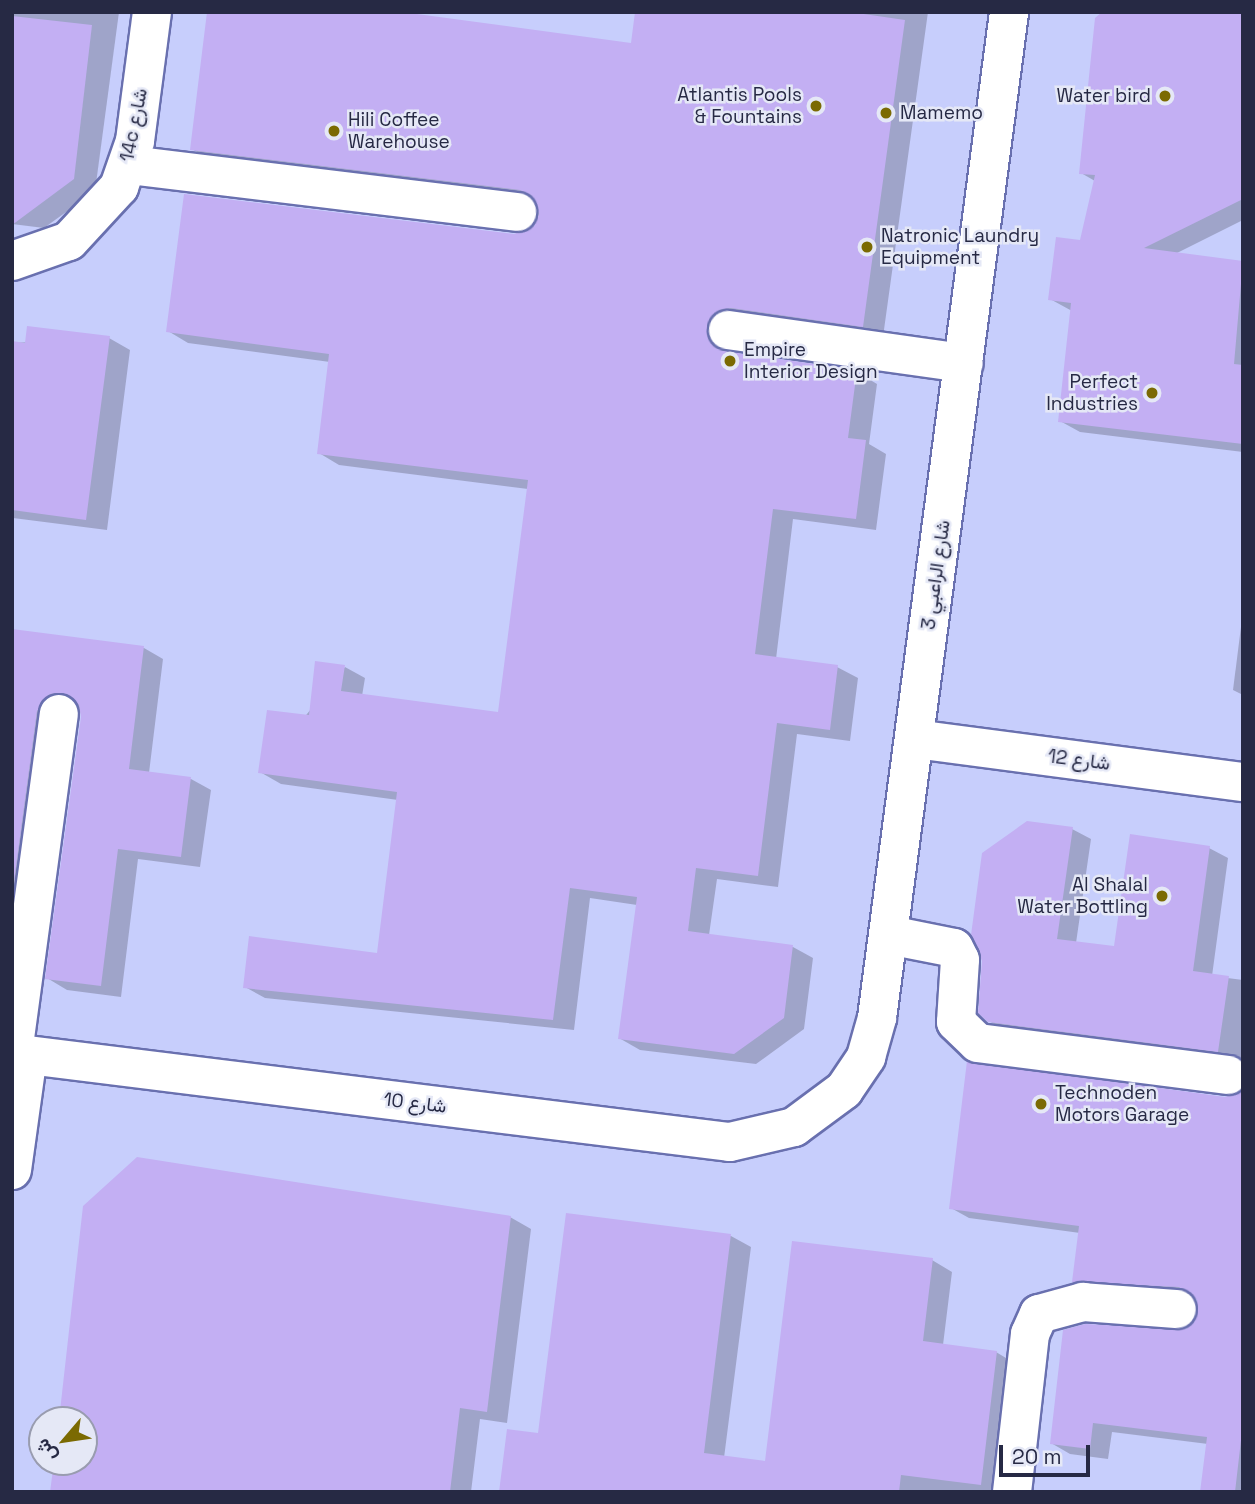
<!DOCTYPE html>
<html>
<head>
<meta charset="utf-8">
<style>
	body { margin:0 }
	#map { position:relative; width:1255px; height:1504px; overflow:hidden; background:#d5daf6; font-family:"Space Grotesk",Vazirmatn,sans-serif }
	div>[style] { position:absolute }
	.built>* { inset:0; background:#c7cefc }
	.shadow>* { inset:0; background:#0003 }
	.building>* { inset:0; background:#c3aff3 }
	.roads { filter:drop-shadow(2px 0 #6970af) drop-shadow(-2px 0 #6970af) drop-shadow(0 2px #6970af) drop-shadow(0 -2px #6970af) }
	.minor>* { height:38px; margin:-19px; padding:0 19px; transform-origin:19px; border-radius:19px; background:#fff }
	.dots>* { width:19px; height:19px; translate:-50% -50%; box-sizing:border-box; border:4px solid #e5e8f6; border-radius:50% }
	span { translate:-50% -50%; white-space:nowrap; text-align:center; line-height:1.15; -webkit-text-stroke:5px #e5e8f6; paint-order:stroke }
	.poi-label { font-size:19px; color:#262944 }
	.right { translate:-100% -50%; text-align:right }
	.left { translate:0 -50%; text-align:left }
	.street-label { font-size:19px; color:#262944 }
	.frame { position:absolute; inset:0; border:14px solid #262944; pointer-events:none }
	.north { position:absolute; left:28px; top:1406px; width:70px; height:70px; box-sizing:border-box; background:#e5e8f6; border:2px solid #999caf; border-radius:50%; rotate:241deg; font-size:19px; font-weight:700; line-height:28px; text-align:center; color:#262944 }
	.north::after { content:''; display:block; margin:auto; width:24px; height:32px; background:#7b6a02; clip-path:polygon(50% 0,100% 100%,50% 72%,0 100%) }
	.scale { position:absolute; left:999px; top:1445px; width:91px; height:32px; box-sizing:border-box; border:4px solid #262944; border-top:0; padding-left:9px; font-size:21px; line-height:24px; white-space:nowrap; color:#262944; -webkit-text-stroke:5px #e5e8f6; paint-order:stroke }
</style>
</head>
<body>
<div id="map">
	<div class="built">
		<div style="clip-path:polygon(evenodd,12px 12px,1243px 12px,1243px 1492px,12px 1492px,12px 12px,42px 1420px,84px 1420px,84px 1462px,42px 1462px,42px 1420px)"></div>
	</div>
	<div class="shadow">
		<div style="clip-path:polygon(12px 12px,119px 12px,95px 191px,44px 228px,12px 224px)"></div>
		<div style="clip-path:polygon(637px 12px,928px 12px,883px 337px,726px 340px,732px 354px,857px 372px,877px 384px,869px 444px,886px 454px,876px 530px,793px 519px,776px 659px,837px 667px,858px 678px,850px 741px,797px 734px,778px 887px,717px 879px,709px 935px,793px 947px,813px 958px,804px 1029px,756px 1064px,640px 1050px,619px 1038px,637px 905px,590px 898px,574px 1030px,265px 998px,245px 987px,378px 955px,398px 800px,281px 784px,260px 772px,345px 667px,365px 678px,362px 696px,500px 714px,528px 489px,339px 465px,319px 453px,330px 362px,188px 343px,168px 331px,515px 235px,536px 227px,539px 203px,212px 161px,192px 149px,633px 45px)"></div>
		<div style="clip-path:polygon(1243px 12px,1243px 220px,1175px 254px,1243px 263px,1243px 452px,1080px 432px,1060px 421px,1072px 311px,1050px 299px,1081px 242px,1095px 181px,1081px 173px)"></div>
		<div style="clip-path:polygon(109px 338px,130px 350px,107px 530px,13px 518px,12px 525px,12px 343px)"></div>
		<div style="clip-path:polygon(1243px 611px,1243px 695px,1233px 690px)"></div>
		<div style="clip-path:polygon(12px 630px,144px 648px,163px 659px,149px 773px,191px 779px,211px 790px,200px 867px,138px 859px,121px 997px,67px 990px,47px 978px,82px 717px,78px 705px,70px 704px,12px 983px)"></div>
		<div style="clip-path:polygon(1072px 829px,1091px 839px,1076px 943px,1115px 948px,1209px 848px,1228px 858px,1212px 976px,1243px 980px,1243px 1062px,1008px 1032px,989px 1021px)"></div>
		<div style="clip-path:polygon(1243px 1092px,1243px 1492px,1202px 1492px,1208px 1444px,1112px 1432px,1108px 1459px,1070px 1454px,1051px 1443px,1197px 1322px,1199px 1299px,1092px 1292px,1074px 1281px,1080px 1233px,969px 1218px,951px 1208px)"></div>
		<div style="clip-path:polygon(567px 1215px,731px 1236px,751px 1247px,724px 1458px,767px 1463px,932px 1260px,952px 1272px,943px 1345px,996px 1352px,1016px 1364px,996px 1492px,500px 1492px,539px 1435px)"></div>
		<div style="clip-path:polygon(510px 1217px,531px 1229px,507px 1423px,480px 1419px,471px 1492px,52px 1492px,55px 1462px,84px 1462px,84px 1420px,60px 1420px)"></div>
	</div>
	<div class="building">
		<div style="clip-path:polygon(207px 12px,402px 12px,631px 43px,635px 12px,850px 12px,905px 20px,863px 327px,731px 308px,719px 310px,707px 326px,708px 339px,724px 351px,857px 370px,848px 438px,866px 440px,856px 519px,773px 509px,755px 654px,838px 665px,830px 730px,777px 723px,758px 876px,696px 868px,688px 931px,793px 945px,784px 1018px,734px 1054px,618px 1039px,637px 897px,570px 888px,553px 1020px,243px 988px,249px 936px,377px 953px,397px 792px,258px 773px,267px 710px,309px 715px,315px 661px,345px 665px,341px 691px,498px 712px,528px 480px,317px 454px,329px 354px,166px 332px,184px 194px,514px 234px,534px 226px,539px 214px,531px 195px,520px 190px,190px 150px)"></div>
		<div style="clip-path:polygon(1102px 12px,1243px 12px,1243px 199px,1144px 248px,1243px 261px,1234px 364px,1243px 365px,1243px 444px,1058px 422px,1071px 303px,1048px 300px,1056px 237px,1080px 240px,1095px 175px,1079px 174px,1095px 18px)"></div>
		<div style="clip-path:polygon(12px 16px,92px 25px,74px 179px,12px 225px)"></div>
		<div style="clip-path:polygon(27px 326px,110px 336px,86px 520px,12px 510px,12px 341px,25px 343px)"></div>
		<div style="clip-path:polygon(12px 629px,144px 646px,129px 769px,191px 777px,181px 857px,118px 849px,101px 986px,45px 979px,81px 717px,79px 705px,63px 693px,50px 694px,37px 711px,12px 896px)"></div>
		<div style="clip-path:polygon(1027px 821px,1073px 827px,1057px 939px,1114px 946px,1130px 834px,1210px 846px,1193px 971px,1229px 976px,1218px 1052px,988px 1022px,978px 1013px,982px 961px,971px 935px,982px 853px)"></div>
		<div style="clip-path:polygon(967px 1061px,1225px 1097px,1243px 1090px,1243px 1423px,1235px 1492px,1200px 1492px,1207px 1437px,1093px 1423px,1090px 1449px,1050px 1444px,1063px 1330px,1085px 1324px,1186px 1329px,1195px 1321px,1197px 1300px,1179px 1287px,1072px 1282px,1079px 1226px,949px 1209px)"></div>
		<div style="clip-path:polygon(137px 1157px,511px 1216px,487px 1412px,460px 1408px,450px 1492px,50px 1492px,54px 1462px,84px 1462px,84px 1420px,59px 1420px,83px 1206px)"></div>
		<div style="clip-path:polygon(566px 1213px,731px 1234px,704px 1453px,765px 1461px,792px 1241px,933px 1258px,923px 1341px,997px 1351px,981px 1485px,901px 1475px,899px 1492px,499px 1492px,507px 1429px,538px 1433px)"></div>
	</div>
	<div class="roads">
		<div class="minor">
			<div style="left:129px;top:165px;width:391px;rotate:6.9deg"></div>
			<div style="left:12px;top:261px;width:60px;rotate:-19.3deg"></div>
			<div style="left:69px;top:241px;width:74px;rotate:-47.2deg"></div>
			<div style="left:119px;top:187px;width:49px;rotate:-70.8deg"></div>
			<div style="left:135px;top:141px;width:130px;rotate:-82.5deg"></div>
			<div style="left:728px;top:330px;width:238px;rotate:8deg"></div>
			<div style="left:915px;top:739px;width:331px;rotate:7.5deg"></div>
			<div style="left:889px;top:935px;width:66px;rotate:11.3deg"></div>
			<div style="left:954px;top:948px;width:13px;rotate:63deg"></div>
			<div style="left:960px;top:960px;width:62px;rotate:93.7deg"></div>
			<div style="left:956px;top:1022px;width:30px;rotate:44deg"></div>
			<div style="left:978px;top:1043px;width:252px;rotate:7.3deg"></div>
			<div style="left:12px;top:1053px;width:723px;rotate:7.07deg"></div>
			<div style="left:730px;top:1142px;width:66px;rotate:-13.2deg"></div>
			<div style="left:794px;top:1127px;width:62px;rotate:-36.5deg"></div>
			<div style="left:844px;top:1090px;width:40px;rotate:-56deg"></div>
			<div style="left:866px;top:1057px;width:41px;rotate:-74.2deg"></div>
			<div style="left:877px;top:1018px;width:1015px;rotate:-82.52deg"></div>
			<div style="left:13px;top:1053px;width:342px;rotate:-82.3deg"></div>
			<div style="left:12px;top:1170px;width:116px;rotate:-82.1deg"></div>
			<div style="left:1012px;top:1492px;width:159px;rotate:-83.5deg"></div>
			<div style="left:1030px;top:1334px;width:22px;rotate:-66deg"></div>
			<div style="left:1039px;top:1314px;width:46px;rotate:-15.3deg"></div>
			<div style="left:1083px;top:1302px;width:94px;rotate:4.3deg"></div>
		</div>
	</div>
	<div class="dots">
		<div style="left:1165px;top:96px;background:#7b6a02"></div>
		<div style="left:816px;top:106px;background:#7b6a02"></div>
		<div style="left:886px;top:113px;background:#7b6a02"></div>
		<div style="left:334px;top:131px;background:#7b6a02"></div>
		<div style="left:867px;top:247px;background:#7b6a02"></div>
		<div style="left:730px;top:361px;background:#7b6a02"></div>
		<div style="left:1152px;top:393px;background:#7b6a02"></div>
		<div style="left:1162px;top:896px;background:#7b6a02"></div>
		<div style="left:1041px;top:1104px;background:#7b6a02"></div>
	</div>
	<div class="poi-label">
		<span class="right" style="left:802px;top:106px">Atlantis Pools<br>&amp; Fountains</span>
		<span class="right" style="left:1151px;top:96px">Water bird</span>
		<span class="left" style="left:900px;top:113px">Mamemo</span>
		<span class="left" style="left:348px;top:131px">Hili Coffee<br>Warehouse</span>
		<span class="left" style="left:881px;top:247px">Natronic Laundry<br>Equipment</span>
		<span class="left" style="left:744px;top:361px">Empire<br>Interior Design</span>
		<span class="right" style="left:1138px;top:393px">Perfect<br>Industries</span>
		<span class="right" style="left:1148px;top:896px">Al Shalal<br>Water Bottling</span>
		<span class="left" style="left:1055px;top:1104px">Technoden<br>Motors Garage</span>
	</div>
	<div class="street-label">
		<span style="left:134px;top:125px;rotate:-79deg">14c شارع</span>
		<span style="left:936px;top:575px;rotate:-82deg">شارع الراعبي 3</span>
		<span style="left:1079px;top:760px;rotate:7deg">شارع 12</span>
		<span style="left:415px;top:1103px;rotate:7deg">شارع 10</span>
	</div>
	<div class="frame"></div>
	<div class="north">ش</div>
	<div class="scale">20 m</div>
</div>
</body>
</html>
